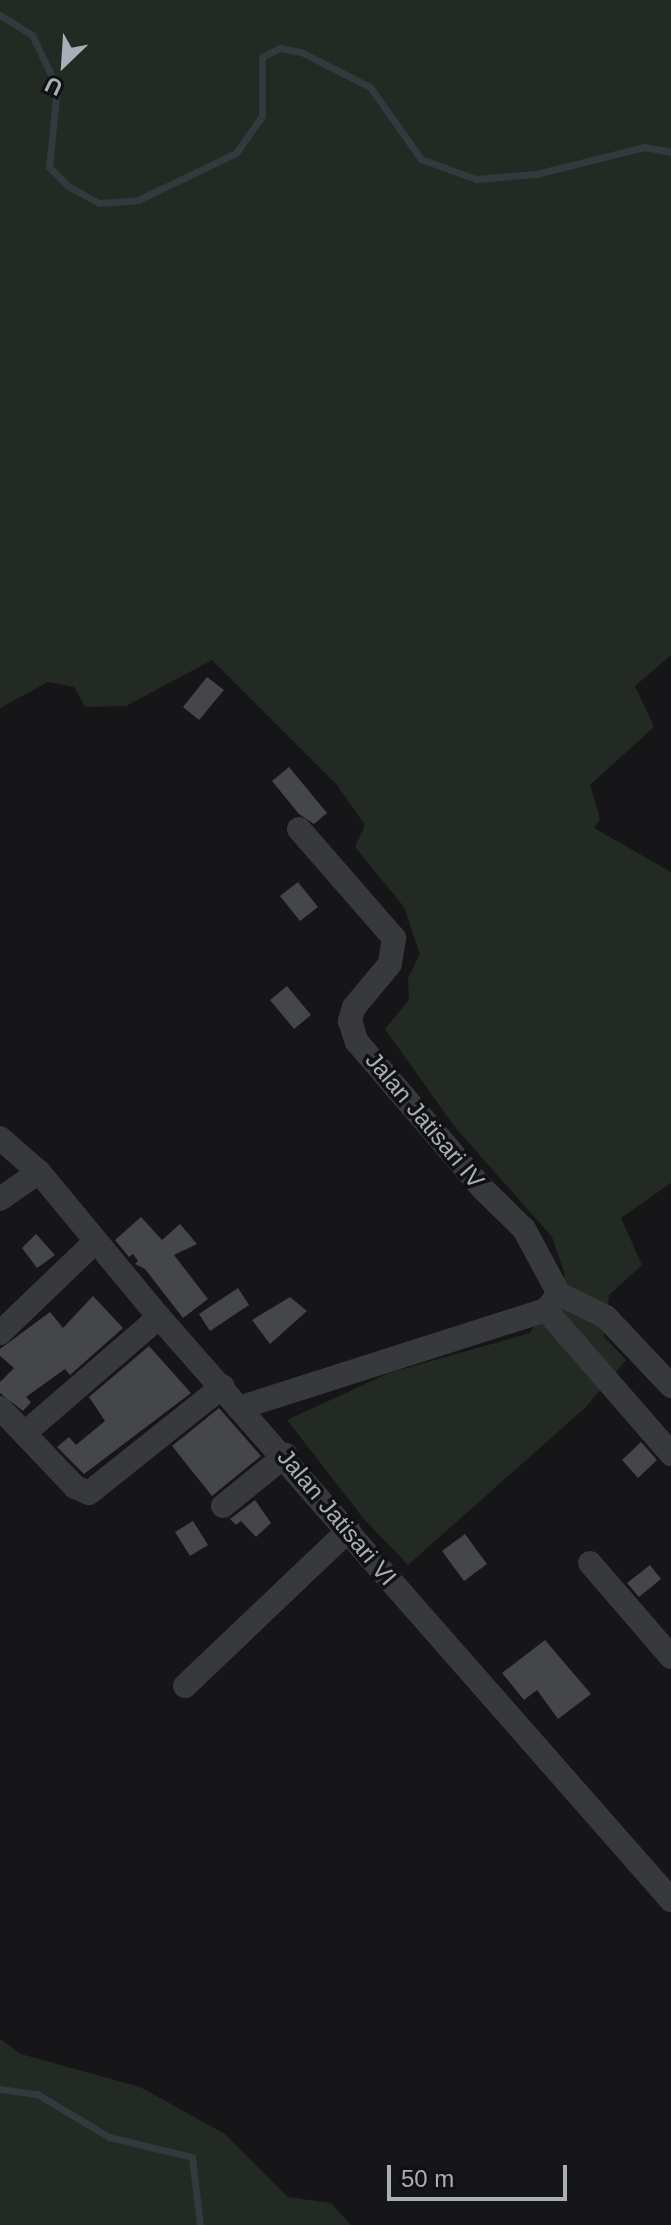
<!DOCTYPE html>
<html>
<head>
<meta charset="utf-8">
<style>
	body { margin:0 }
	#map { position:relative; width:671px; height:2225px; overflow:hidden; background:#161618; font-family:Helvetica,sans-serif }
	div>[style] { position:absolute }
	.green>* { inset:0; background:#232a23 }
	.stream>* { height:7px; margin:-3.5px; padding:0 3.5px; transform-origin:3.5px; border-radius:3.5px; background:#303a3f }
	.building>* { inset:0; background:#45464a }
	.street>* { height:24px; margin:-12px; padding:0 12px; transform-origin:12px; border-radius:12px; background:#37393c }
	span { translate:-50% -50%; white-space:nowrap; text-align:center; line-height:1.15; -webkit-text-stroke:7px #111113; paint-order:stroke }
	.street-label { font-size:24px; color:#a9afb6 }
	.north { position:absolute; left:24px; top:24px; width:80px; height:80px; -webkit-text-stroke:6px #111113; paint-order:stroke; rotate:205deg; font-size:22px; font-weight:700; line-height:32px; text-align:center; color:#a9afb6 }
	.north::after { content:''; display:block; margin:auto; width:28px; height:36px; background:#a9afb6; clip-path:polygon(50% 0,100% 100%,50% 72%,0 100%) }
	.scale { position:absolute; left:387px; top:2165px; width:180px; height:36px; box-sizing:border-box; border:4px solid #a9afb6; border-top:0; padding-left:10px; font-size:24px; line-height:28px; white-space:nowrap; color:#a9afb6; -webkit-text-stroke:6px #111113; paint-order:stroke }
</style>
</head>
<body>
<div id="map">
	<div class="green">
		<div style="clip-path:polygon(0 0,671px 0,671px 655px,635px 686px,654px 727px,590px 785px,600px 819px,594px 828px,671px 872px,671px 1183px,621px 1218px,642px 1265px,609px 1295px,604px 1337px,626px 1360px,586px 1407px,408px 1565px,364px 1519px,287px 1420px,389px 1373px,530px 1333px,565px 1275px,552px 1237px,454px 1126px,385px 1029px,409px 1000px,408px 978px,420px 954px,404px 907px,355px 847px,365px 825px,337px 785px,212px 660px,126px 706px,85px 707px,74px 687px,48px 682px,0 708px)"></div>
		<div style="clip-path:polygon(0 2039px,21px 2054px,140px 2087px,225px 2134px,288px 2197px,331px 2203px,351px 2225px,0 2225px)"></div>
	</div>
	<div class="stream">
		<div style="left:0;top:15px;width:38px;rotate:32deg"></div>
		<div style="left:32px;top:35px;width:58px;rotate:64.3deg"></div>
		<div style="left:57px;top:87px;width:80px;rotate:95.7deg"></div>
		<div style="left:49px;top:167px;width:27px;rotate:45deg"></div>
		<div style="left:68px;top:186px;width:35px;rotate:29deg"></div>
		<div style="left:99px;top:203px;width:39px;rotate:-4deg"></div>
		<div style="left:138px;top:200px;width:109px;rotate:-25.6deg"></div>
		<div style="left:236px;top:153px;width:45px;rotate:-54.9deg"></div>
		<div style="left:262px;top:116px;width:59px;rotate:-90deg"></div>
		<div style="left:262px;top:57px;width:20px;rotate:-27deg"></div>
		<div style="left:280px;top:48px;width:21px;rotate:11deg"></div>
		<div style="left:301px;top:52px;width:77px;rotate:26.9deg"></div>
		<div style="left:370px;top:87px;width:88px;rotate:54.7deg"></div>
		<div style="left:421px;top:159px;width:59px;rotate:20deg"></div>
		<div style="left:476px;top:179px;width:60px;rotate:-4.8deg"></div>
		<div style="left:536px;top:174px;width:111px;rotate:-14deg"></div>
		<div style="left:644px;top:147px;width:27px;rotate:10deg"></div>
		<div style="left:0;top:2089px;width:37px;rotate:8deg"></div>
		<div style="left:37px;top:2094px;width:84px;rotate:30.8deg"></div>
		<div style="left:109px;top:2137px;width:85px;rotate:13.5deg"></div>
		<div style="left:192px;top:2157px;width:68px;rotate:83.3deg"></div>
	</div>
	<div class="building">
		<div style="clip-path:polygon(207px 677px,224px 690px,199px 720px,183px 707px)"></div>
		<div style="clip-path:polygon(289px 767px,327px 813px,314px 824px,299px 814px,272px 781px)"></div>
		<div style="clip-path:polygon(298px 882px,318px 907px,300px 921px,280px 896px)"></div>
		<div style="clip-path:polygon(287px 986px,311px 1015px,294px 1029px,270px 1000px)"></div>
		<div style="clip-path:polygon(141px 1217px,162px 1240px,180px 1224px,197px 1244px,174px 1255px,208px 1299px,183px 1318px,145px 1269px,135px 1264px,138px 1261px,133px 1254px,129px 1257px,115px 1240px)"></div>
		<div style="clip-path:polygon(36px 1234px,55px 1255px,37px 1268px,22px 1248px)"></div>
		<div style="clip-path:polygon(238px 1288px,249px 1305px,210px 1331px,199px 1314px)"></div>
		<div style="clip-path:polygon(93px 1296px,123px 1328px,70px 1375px,65px 1369px,26px 1397px,31px 1402px,23px 1411px,0 1393px,0 1382px,14px 1368px,0 1356px,0 1349px,50px 1312px,63px 1328px)"></div>
		<div style="clip-path:polygon(290px 1297px,307px 1311px,270px 1344px,252px 1320px)"></div>
		<div style="clip-path:polygon(149px 1346px,191px 1393px,84px 1474px,57px 1447px,69px 1437px,76px 1445px,105px 1421px,89px 1397px)"></div>
		<div style="clip-path:polygon(219px 1408px,261px 1456px,212px 1496px,172px 1446px)"></div>
		<div style="clip-path:polygon(641px 1442px,657px 1460px,638px 1478px,622px 1460px)"></div>
		<div style="clip-path:polygon(255px 1500px,271px 1523px,256px 1537px,241px 1521px,236px 1525px,230px 1519px)"></div>
		<div style="clip-path:polygon(193px 1521px,208px 1545px,190px 1556px,175px 1532px)"></div>
		<div style="clip-path:polygon(465px 1534px,487px 1564px,464px 1581px,442px 1551px)"></div>
		<div style="clip-path:polygon(650px 1565px,661px 1579px,639px 1597px,627px 1583px)"></div>
		<div style="clip-path:polygon(545px 1640px,591px 1694px,558px 1719px,537px 1690px,524px 1700px,502px 1673px)"></div>
	</div>
	<div class="street">
		<div style="left:299px;top:829px;width:145px;rotate:48.9deg"></div>
		<div style="left:394px;top:938px;width:26px;rotate:99deg"></div>
		<div style="left:390px;top:964px;width:56px;rotate:129.9deg"></div>
		<div style="left:354px;top:1007px;width:15px;rotate:106deg"></div>
		<div style="left:350px;top:1021px;width:22px;rotate:72deg"></div>
		<div style="left:357px;top:1042px;width:194px;rotate:49.4deg"></div>
		<div style="left:483px;top:1189px;width:57px;rotate:44.3deg"></div>
		<div style="left:524px;top:1229px;width:74px;rotate:61.7deg"></div>
		<div style="left:559px;top:1294px;width:52px;rotate:26.1deg"></div>
		<div style="left:606px;top:1317px;width:95px;rotate:46.7deg"></div>
		<div style="left:0;top:1138px;width:52px;rotate:41.1deg"></div>
		<div style="left:39px;top:1172px;width:188px;rotate:50.4deg"></div>
		<div style="left:159px;top:1317px;width:776px;rotate:48.71deg"></div>
		<div style="left:0;top:1199px;width:47px;rotate:-34.7deg"></div>
		<div style="left:546px;top:1310px;width:191px;rotate:49deg"></div>
		<div style="left:0;top:1333px;width:132px;rotate:-43.8deg"></div>
		<div style="left:242px;top:1407px;width:319px;rotate:-17.7deg"></div>
		<div style="left:546px;top:1310px;width:21px;rotate:-51deg"></div>
		<div style="left:0;top:1408px;width:109px;rotate:46.5deg"></div>
		<div style="left:75px;top:1487px;width:15px;rotate:23deg"></div>
		<div style="left:89px;top:1493px;width:171px;rotate:-38.6deg"></div>
		<div style="left:26px;top:1432px;width:176px;rotate:-40.8deg"></div>
		<div style="left:223px;top:1506px;width:81px;rotate:-39deg"></div>
		<div style="left:590px;top:1563px;width:124px;rotate:49.2deg"></div>
		<div style="left:185px;top:1686px;width:226px;rotate:-43.6deg"></div>
	</div>
	<div class="street-label">
		<span style="left:425px;top:1120px;rotate:50deg">Jalan Jatisari IV</span>
		<span style="left:337px;top:1517px;rotate:50deg">Jalan Jatisari VI</span>
	</div>
	<div class="north">U</div>
	<div class="scale">50 m</div>
</div>
</body>
</html>
